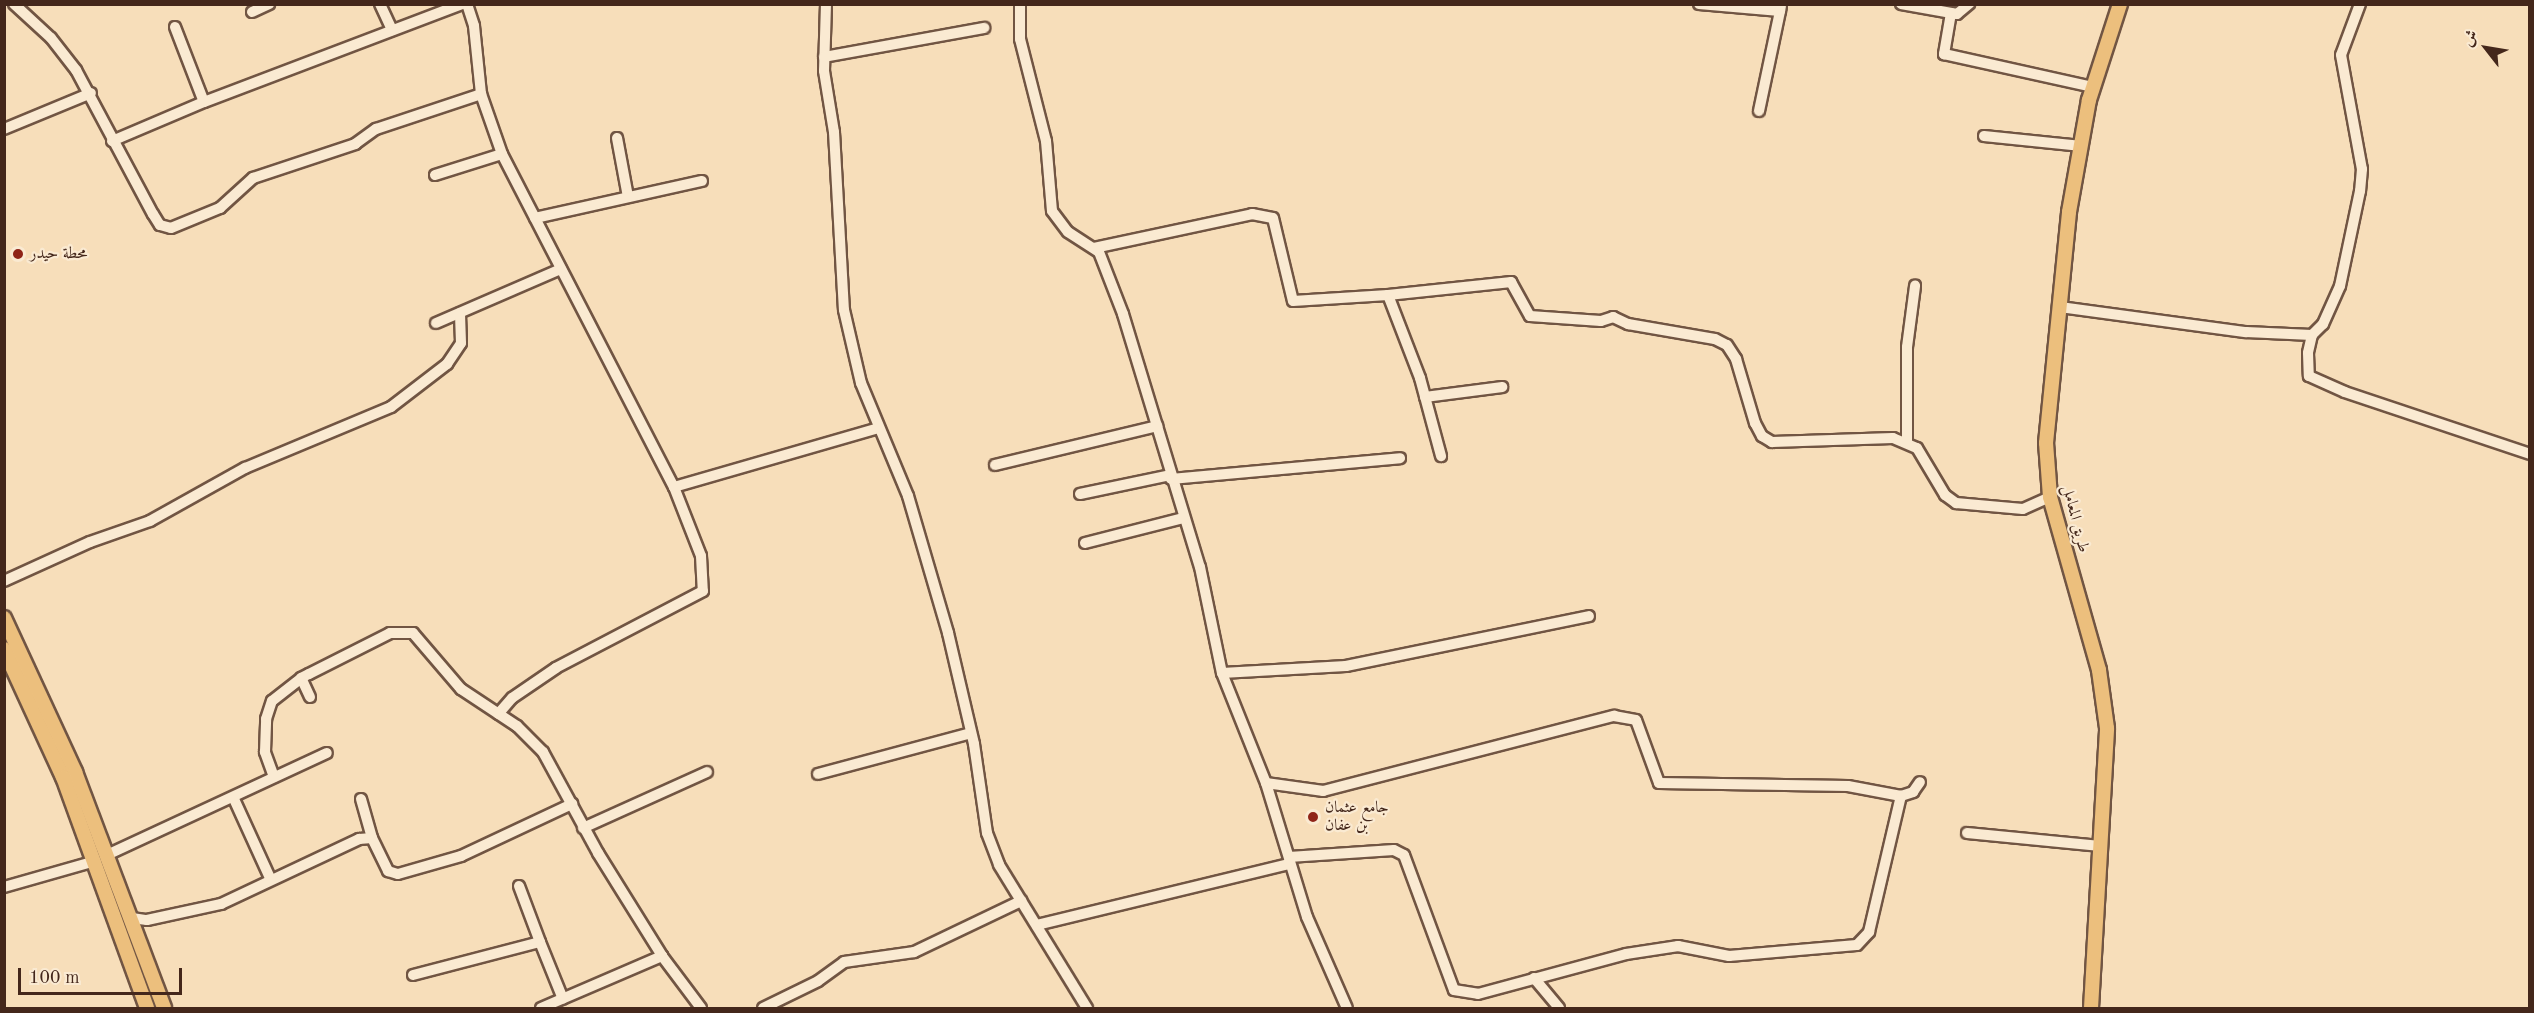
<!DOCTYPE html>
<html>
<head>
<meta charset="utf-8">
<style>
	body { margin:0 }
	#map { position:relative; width:2534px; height:1013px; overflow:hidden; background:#f7deba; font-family:"Old Standard TT",Amiri,serif }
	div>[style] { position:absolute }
	.roads { filter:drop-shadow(2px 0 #715543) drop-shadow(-2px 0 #715543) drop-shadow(0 2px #715543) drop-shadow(0 -2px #715543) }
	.minor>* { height:10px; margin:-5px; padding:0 5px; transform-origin:5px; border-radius:5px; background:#faead2 }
	.major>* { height:14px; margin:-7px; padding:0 7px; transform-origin:7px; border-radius:7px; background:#ecbf7d }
	.dots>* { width:16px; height:16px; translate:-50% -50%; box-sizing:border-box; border:3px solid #faead2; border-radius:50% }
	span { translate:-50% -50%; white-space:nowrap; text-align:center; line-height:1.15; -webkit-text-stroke:4.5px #faead2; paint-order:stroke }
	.poi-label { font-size:16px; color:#44271b }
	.left { translate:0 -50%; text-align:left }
	.street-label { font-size:16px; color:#44271b }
	.frame { position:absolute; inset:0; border:6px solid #44271b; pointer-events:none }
	.north { position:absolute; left:2456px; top:18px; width:60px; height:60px; -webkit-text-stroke:4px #faead2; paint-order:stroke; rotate:301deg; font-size:16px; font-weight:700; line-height:24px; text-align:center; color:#44271b }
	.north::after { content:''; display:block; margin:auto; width:21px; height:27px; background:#44271b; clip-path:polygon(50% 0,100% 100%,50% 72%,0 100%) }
	.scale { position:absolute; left:18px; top:968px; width:164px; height:27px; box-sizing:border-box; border:3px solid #44271b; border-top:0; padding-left:8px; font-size:18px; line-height:21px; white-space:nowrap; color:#44271b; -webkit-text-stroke:4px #faead2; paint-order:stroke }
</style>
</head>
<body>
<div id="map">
	<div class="roads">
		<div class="minor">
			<div style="left:14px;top:4px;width:50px;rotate:42.6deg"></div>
			<div style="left:51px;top:38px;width:41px;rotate:52deg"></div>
			<div style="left:76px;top:70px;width:163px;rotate:61.9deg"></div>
			<div style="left:153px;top:214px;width:13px;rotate:58deg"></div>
			<div style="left:160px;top:225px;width:11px;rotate:15deg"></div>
			<div style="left:171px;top:228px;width:53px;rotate:-22.2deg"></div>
			<div style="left:220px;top:208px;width:45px;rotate:-42.3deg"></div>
			<div style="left:253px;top:178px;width:108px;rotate:-18.4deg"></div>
			<div style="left:355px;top:144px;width:26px;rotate:-36deg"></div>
			<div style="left:376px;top:129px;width:111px;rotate:-18.4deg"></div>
			<div style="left:380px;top:4px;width:29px;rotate:65deg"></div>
			<div style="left:467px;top:4px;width:23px;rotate:72deg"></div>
			<div style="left:474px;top:26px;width:68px;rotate:84.1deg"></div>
			<div style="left:481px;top:94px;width:64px;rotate:70.7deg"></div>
			<div style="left:502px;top:154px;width:375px;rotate:62.7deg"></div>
			<div style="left:674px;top:487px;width:74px;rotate:68.6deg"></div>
			<div style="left:701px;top:556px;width:35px;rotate:87deg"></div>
			<div style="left:703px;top:591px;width:166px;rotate:152.4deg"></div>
			<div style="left:556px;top:668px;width:53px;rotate:145.7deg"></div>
			<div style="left:512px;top:698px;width:21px;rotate:131deg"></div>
			<div style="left:826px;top:4px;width:67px;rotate:91.7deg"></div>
			<div style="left:824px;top:71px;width:62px;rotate:80.7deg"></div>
			<div style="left:834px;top:132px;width:178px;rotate:86.8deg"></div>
			<div style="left:844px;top:310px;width:75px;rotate:76.9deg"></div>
			<div style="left:861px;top:383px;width:122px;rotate:67.4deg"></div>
			<div style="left:908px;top:496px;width:143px;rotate:73.7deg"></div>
			<div style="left:948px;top:633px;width:114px;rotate:76.8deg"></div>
			<div style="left:974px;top:744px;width:90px;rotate:81.7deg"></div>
			<div style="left:987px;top:833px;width:34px;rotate:69deg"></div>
			<div style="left:999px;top:865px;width:168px;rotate:58.4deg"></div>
			<div style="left:1020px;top:4px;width:35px;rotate:90deg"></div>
			<div style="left:1020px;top:39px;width:105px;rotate:75.7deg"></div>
			<div style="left:1046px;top:141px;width:70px;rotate:85.1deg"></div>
			<div style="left:1052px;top:211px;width:26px;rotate:53deg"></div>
			<div style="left:1068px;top:232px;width:37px;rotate:33deg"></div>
			<div style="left:1099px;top:252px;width:66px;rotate:68.8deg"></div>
			<div style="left:1123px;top:314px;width:264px;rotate:73.1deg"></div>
			<div style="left:1200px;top:567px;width:108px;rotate:78.3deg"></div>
			<div style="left:1222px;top:673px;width:118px;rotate:68.2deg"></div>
			<div style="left:1266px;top:783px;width:140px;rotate:73deg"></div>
			<div style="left:1307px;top:917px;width:99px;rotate:66.3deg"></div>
			<div style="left:1699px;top:4px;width:81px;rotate:4.9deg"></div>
			<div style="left:1780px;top:11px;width:5px;rotate:-79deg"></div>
			<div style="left:1901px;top:4px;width:57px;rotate:10.1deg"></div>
			<div style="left:1957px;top:14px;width:16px;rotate:-40deg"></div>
			<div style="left:2360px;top:4px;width:54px;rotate:110.4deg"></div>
			<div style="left:2341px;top:55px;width:116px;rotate:79.6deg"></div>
			<div style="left:2362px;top:169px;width:22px;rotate:95deg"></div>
			<div style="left:2360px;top:191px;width:97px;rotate:101.9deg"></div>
			<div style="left:2340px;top:286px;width:42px;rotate:114.1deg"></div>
			<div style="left:2323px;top:324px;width:16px;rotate:135deg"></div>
			<div style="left:2312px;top:335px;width:18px;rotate:103deg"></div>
			<div style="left:2308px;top:353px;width:23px;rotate:88deg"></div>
			<div style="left:2309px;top:376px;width:39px;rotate:24deg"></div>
			<div style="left:2345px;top:392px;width:195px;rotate:18.5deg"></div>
			<div style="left:252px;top:12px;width:19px;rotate:-25deg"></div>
			<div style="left:1951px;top:13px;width:42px;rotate:99.7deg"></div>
			<div style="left:1944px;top:54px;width:153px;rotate:12.5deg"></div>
			<div style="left:175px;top:27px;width:80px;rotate:68.9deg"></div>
			<div style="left:824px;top:57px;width:163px;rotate:-10.3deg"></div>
			<div style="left:1759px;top:111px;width:102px;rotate:-78.1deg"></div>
			<div style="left:4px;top:129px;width:94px;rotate:-22.5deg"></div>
			<div style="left:1984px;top:136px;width:98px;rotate:5.9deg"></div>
			<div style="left:617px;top:138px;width:60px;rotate:79.4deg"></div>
			<div style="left:112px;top:141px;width:100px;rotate:-23deg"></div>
			<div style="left:204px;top:102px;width:276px;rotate:-20.8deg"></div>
			<div style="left:435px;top:175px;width:70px;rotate:-17.4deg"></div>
			<div style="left:535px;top:218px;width:171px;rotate:-12.5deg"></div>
			<div style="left:1094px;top:248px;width:162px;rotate:-12.1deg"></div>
			<div style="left:1252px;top:214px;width:21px;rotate:11deg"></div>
			<div style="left:1273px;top:218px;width:85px;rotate:76.5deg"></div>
			<div style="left:1293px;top:301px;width:95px;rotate:-3.6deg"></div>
			<div style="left:1388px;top:295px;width:89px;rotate:68.9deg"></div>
			<div style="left:1420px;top:378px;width:81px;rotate:74.9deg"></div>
			<div style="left:1388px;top:295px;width:124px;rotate:-6deg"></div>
			<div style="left:1511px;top:282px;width:39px;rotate:61deg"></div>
			<div style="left:1530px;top:316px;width:71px;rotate:4deg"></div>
			<div style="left:1601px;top:321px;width:13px;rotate:-18deg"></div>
			<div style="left:1613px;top:317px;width:17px;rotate:25deg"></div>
			<div style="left:1628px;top:324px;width:88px;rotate:9.8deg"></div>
			<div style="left:1715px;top:339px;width:13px;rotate:27deg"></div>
			<div style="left:1727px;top:345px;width:17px;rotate:57deg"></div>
			<div style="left:1736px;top:359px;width:67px;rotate:73.5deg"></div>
			<div style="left:1755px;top:423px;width:15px;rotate:62deg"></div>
			<div style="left:1762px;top:436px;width:12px;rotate:31deg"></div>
			<div style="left:1772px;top:442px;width:121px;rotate:-1.9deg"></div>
			<div style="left:1893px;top:438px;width:26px;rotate:23deg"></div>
			<div style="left:1917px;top:448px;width:55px;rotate:59.2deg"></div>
			<div style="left:1945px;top:495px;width:14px;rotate:36deg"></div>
			<div style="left:1956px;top:503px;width:67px;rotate:5.1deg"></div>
			<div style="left:2023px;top:509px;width:30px;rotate:-24deg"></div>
			<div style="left:2060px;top:307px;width:188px;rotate:7.7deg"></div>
			<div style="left:2246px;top:332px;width:66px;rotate:2.6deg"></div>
			<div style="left:436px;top:323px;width:136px;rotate:-23.4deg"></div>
			<div style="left:1425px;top:397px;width:78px;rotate:-7.4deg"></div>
			<div style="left:1907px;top:441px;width:94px;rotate:-90deg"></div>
			<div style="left:1907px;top:347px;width:62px;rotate:-82.5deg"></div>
			<div style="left:995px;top:465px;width:167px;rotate:-13.5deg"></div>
			<div style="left:1171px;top:479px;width:230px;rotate:-5.2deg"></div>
			<div style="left:674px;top:487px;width:213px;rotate:-16.1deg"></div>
			<div style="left:1080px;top:494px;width:92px;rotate:-11.9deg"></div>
			<div style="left:1085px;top:543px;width:101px;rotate:-14.3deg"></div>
			<div style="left:4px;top:581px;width:94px;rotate:-24.4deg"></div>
			<div style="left:90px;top:542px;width:64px;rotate:-19.3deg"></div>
			<div style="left:150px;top:521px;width:109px;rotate:-29.2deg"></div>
			<div style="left:245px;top:468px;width:158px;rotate:-22.7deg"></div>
			<div style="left:391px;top:407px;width:71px;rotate:-37.5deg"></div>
			<div style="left:447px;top:364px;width:25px;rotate:-56deg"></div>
			<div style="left:461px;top:343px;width:30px;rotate:-92deg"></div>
			<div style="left:1222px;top:673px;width:124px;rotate:-3.2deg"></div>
			<div style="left:1346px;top:666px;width:248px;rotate:-11.6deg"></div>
			<div style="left:310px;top:697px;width:21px;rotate:-115deg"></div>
			<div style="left:301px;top:678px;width:9px;rotate:-27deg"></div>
			<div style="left:309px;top:674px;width:91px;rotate:-26.8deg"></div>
			<div style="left:390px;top:633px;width:23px"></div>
			<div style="left:413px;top:633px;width:74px;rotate:49.4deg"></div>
			<div style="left:461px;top:689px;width:67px;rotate:33.5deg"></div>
			<div style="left:517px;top:726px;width:37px;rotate:45deg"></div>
			<div style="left:543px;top:752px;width:115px;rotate:61.4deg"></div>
			<div style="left:598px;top:853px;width:121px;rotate:58.1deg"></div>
			<div style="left:662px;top:956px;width:65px;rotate:53.1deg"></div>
			<div style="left:818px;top:774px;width:158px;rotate:-15deg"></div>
			<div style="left:274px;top:777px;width:27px;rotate:-110deg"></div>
			<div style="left:265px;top:752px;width:33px;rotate:-88deg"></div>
			<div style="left:266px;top:719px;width:19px;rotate:-72deg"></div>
			<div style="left:272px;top:701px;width:37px;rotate:-38deg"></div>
			<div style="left:1266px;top:783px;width:58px;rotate:8deg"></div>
			<div style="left:1323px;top:791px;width:301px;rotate:-14.5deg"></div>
			<div style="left:1614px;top:716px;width:22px;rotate:10deg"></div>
			<div style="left:1636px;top:720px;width:67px;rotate:69.9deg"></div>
			<div style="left:1659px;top:783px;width:189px;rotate:0.9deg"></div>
			<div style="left:1848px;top:786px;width:54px;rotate:10.7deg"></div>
			<div style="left:1901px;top:796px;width:13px;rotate:-18deg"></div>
			<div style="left:1913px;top:792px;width:12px;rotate:-55deg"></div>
			<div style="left:234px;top:799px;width:87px;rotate:65.5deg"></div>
			<div style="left:361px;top:799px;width:41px;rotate:74.2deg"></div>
			<div style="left:372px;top:838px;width:37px;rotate:64deg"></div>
			<div style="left:388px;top:871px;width:10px;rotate:17deg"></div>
			<div style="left:398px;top:874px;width:66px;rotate:-15.9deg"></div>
			<div style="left:461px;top:856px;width:123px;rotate:-25.1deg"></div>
			<div style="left:583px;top:828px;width:136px;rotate:-24.3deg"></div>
			<div style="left:1967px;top:833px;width:134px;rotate:5.6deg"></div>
			<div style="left:109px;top:854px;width:240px;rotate:-24.9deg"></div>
			<div style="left:1289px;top:857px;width:105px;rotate:-3.8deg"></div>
			<div style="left:1394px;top:850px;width:11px;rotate:27deg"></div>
			<div style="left:1404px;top:855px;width:144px;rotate:69.7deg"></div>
			<div style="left:1454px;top:990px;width:24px;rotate:9deg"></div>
			<div style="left:1478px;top:994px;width:153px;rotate:-15.1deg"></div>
			<div style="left:1626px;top:954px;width:53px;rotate:-8.7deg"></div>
			<div style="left:1678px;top:946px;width:52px;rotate:11.1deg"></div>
			<div style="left:1729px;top:956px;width:128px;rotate:-4.9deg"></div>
			<div style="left:1857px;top:945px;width:18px;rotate:-47deg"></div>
			<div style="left:1869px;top:932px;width:140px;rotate:-76.8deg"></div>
			<div style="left:519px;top:886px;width:60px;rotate:69.4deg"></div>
			<div style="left:4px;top:887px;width:95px;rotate:-15.9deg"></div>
			<div style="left:132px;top:918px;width:15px;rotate:8deg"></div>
			<div style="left:147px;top:920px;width:76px;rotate:-12.2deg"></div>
			<div style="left:221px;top:904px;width:153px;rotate:-25.2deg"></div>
			<div style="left:359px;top:839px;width:13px;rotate:-4deg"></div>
			<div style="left:1037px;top:925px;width:260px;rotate:-13.6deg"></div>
			<div style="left:413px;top:975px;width:131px;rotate:-14.6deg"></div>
			<div style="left:540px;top:942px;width:61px;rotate:68deg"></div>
			<div style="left:1534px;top:978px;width:39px;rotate:50deg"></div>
			<div style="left:541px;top:1008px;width:132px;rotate:-23.3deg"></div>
			<div style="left:763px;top:1008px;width:61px;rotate:-26.1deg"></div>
			<div style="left:818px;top:981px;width:32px;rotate:-36deg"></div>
			<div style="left:844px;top:962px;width:71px;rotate:-8.1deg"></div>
			<div style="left:914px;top:952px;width:119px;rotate:-25.5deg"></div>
		</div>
		<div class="major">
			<div style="left:4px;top:618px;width:170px;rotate:65.2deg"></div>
			<div style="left:75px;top:772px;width:252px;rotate:69.3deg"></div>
			<div style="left:4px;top:649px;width:141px;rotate:65.3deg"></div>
			<div style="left:63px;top:777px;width:246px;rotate:70deg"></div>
			<div style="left:2091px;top:1008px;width:280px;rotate:-86.7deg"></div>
			<div style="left:2107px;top:728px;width:59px;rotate:-97.9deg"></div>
			<div style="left:2099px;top:670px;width:180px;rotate:-105.8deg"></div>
			<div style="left:2050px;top:497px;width:54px;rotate:-94.2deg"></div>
			<div style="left:2046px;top:443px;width:232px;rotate:-84.3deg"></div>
			<div style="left:2069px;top:212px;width:114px;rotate:-79.9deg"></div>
			<div style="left:2089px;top:100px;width:101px;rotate:-72.1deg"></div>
		</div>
	</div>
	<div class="dots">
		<div style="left:18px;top:254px;background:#8f2418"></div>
		<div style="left:1313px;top:817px;background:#8f2418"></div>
	</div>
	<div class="poi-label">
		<span class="left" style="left:30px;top:254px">محطة حيدر</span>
		<span class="left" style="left:1325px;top:817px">جامع عثمان<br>بن عفان</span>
	</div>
	<div class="street-label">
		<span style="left:2075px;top:519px;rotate:76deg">طريق المعامل</span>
	</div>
	<div class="frame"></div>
	<div class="north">ش</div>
	<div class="scale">100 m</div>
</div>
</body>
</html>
